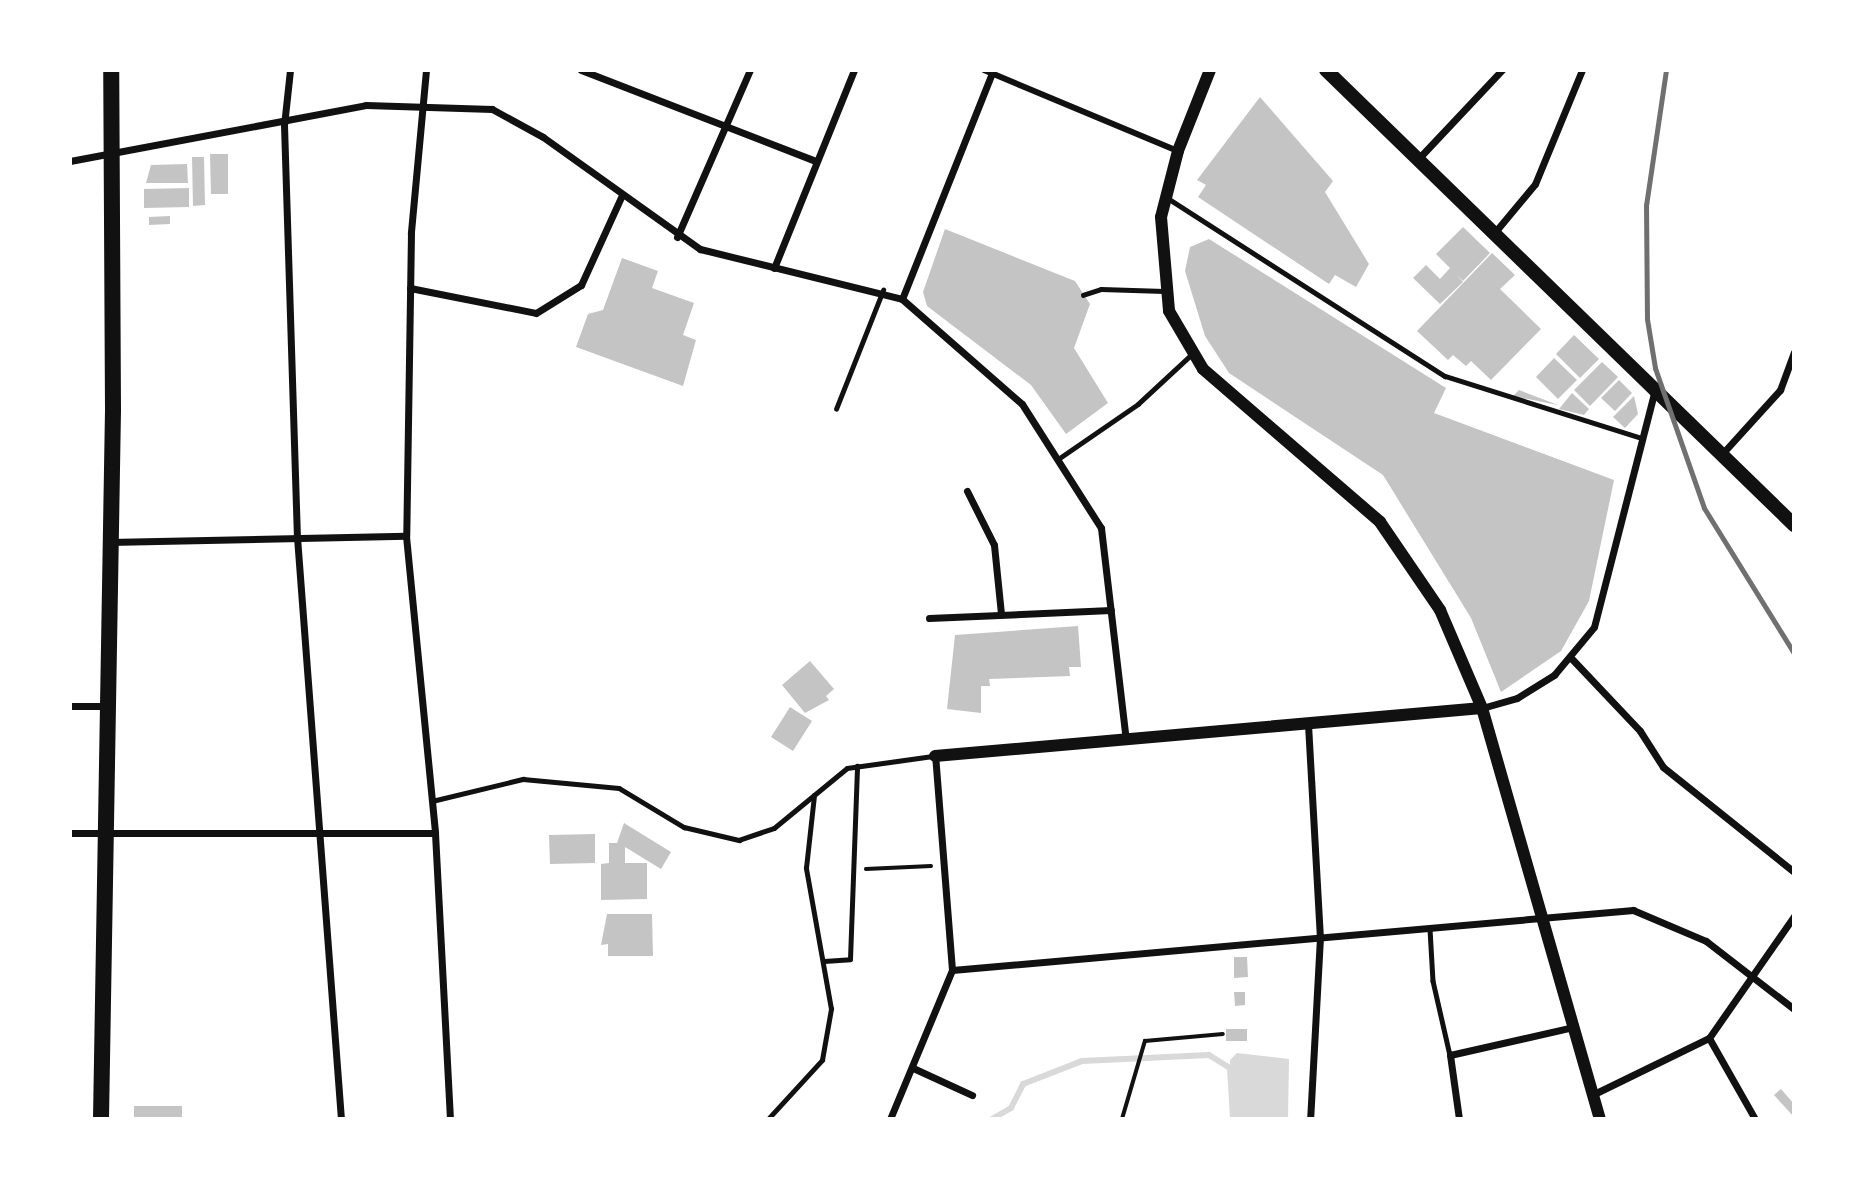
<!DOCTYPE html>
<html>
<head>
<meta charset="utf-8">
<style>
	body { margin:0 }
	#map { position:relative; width:1864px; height:1189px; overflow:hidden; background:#fff; font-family:Ubuntu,sans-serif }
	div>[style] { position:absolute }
	.water>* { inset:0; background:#d9d9d9 }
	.stream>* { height:6px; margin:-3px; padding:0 3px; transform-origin:3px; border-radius:3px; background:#d9d9d9 }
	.building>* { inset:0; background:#c4c4c4 }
	.path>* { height:3.5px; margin:-1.75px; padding:0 1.75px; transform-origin:1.75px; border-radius:1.75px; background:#111 }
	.service>* { height:4.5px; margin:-2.25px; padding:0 2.25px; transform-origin:2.25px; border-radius:2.25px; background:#111 }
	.pedestrian>* { height:6px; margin:-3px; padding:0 3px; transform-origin:3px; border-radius:3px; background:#111 }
	.minor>* { height:7px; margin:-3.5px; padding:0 3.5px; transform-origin:3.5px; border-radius:3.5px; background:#111 }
	.tertiary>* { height:12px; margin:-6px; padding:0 6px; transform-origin:6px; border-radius:6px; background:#111 }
	.primary>* { height:14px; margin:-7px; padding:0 7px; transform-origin:7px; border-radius:7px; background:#111 }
	.trunk>* { height:16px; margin:-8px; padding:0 8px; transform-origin:8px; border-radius:8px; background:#111 }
	.rail>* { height:5px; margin:-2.5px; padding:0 2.5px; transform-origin:2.5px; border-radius:2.5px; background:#707070 }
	span { translate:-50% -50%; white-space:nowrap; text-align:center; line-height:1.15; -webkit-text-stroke:7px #fff; paint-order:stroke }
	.frame { position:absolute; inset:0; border:72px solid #fff; pointer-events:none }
</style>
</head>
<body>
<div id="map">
	<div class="water">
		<div style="clip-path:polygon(1237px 1053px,1289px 1059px,1288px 1119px,1233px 1119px,1230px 1060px)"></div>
	</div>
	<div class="stream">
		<div style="left:992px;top:1119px;width:22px;rotate:-30deg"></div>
		<div style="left:1011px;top:1108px;width:27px;rotate:-63deg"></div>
		<div style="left:1023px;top:1084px;width:63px;rotate:-21.3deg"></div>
		<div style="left:1082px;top:1061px;width:127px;rotate:-2.7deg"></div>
		<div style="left:1209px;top:1055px;width:25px;rotate:32deg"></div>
		<div style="left:1230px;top:1068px;width:51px;rotate:86.6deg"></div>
	</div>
	<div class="building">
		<div style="clip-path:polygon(1260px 97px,1333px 181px,1325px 192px,1369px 264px,1356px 287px,1335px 275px,1329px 284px,1198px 197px,1206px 185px,1197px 180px)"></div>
		<div style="clip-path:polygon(210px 154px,228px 154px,228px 194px,211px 194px)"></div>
		<div style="clip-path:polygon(192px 157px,204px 157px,205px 205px,193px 206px)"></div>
		<div style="clip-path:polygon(187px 164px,188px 183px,146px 183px,151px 165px)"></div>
		<div style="clip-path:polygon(189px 188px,189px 207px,144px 208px,144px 189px)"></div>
		<div style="clip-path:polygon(170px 216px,170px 224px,149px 225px,149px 217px)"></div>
		<div style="clip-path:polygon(1463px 227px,1490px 253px,1463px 281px,1456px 274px,1463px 282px,1440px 304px,1413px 278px,1426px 265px,1440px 279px,1450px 268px,1436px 254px)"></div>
		<div style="clip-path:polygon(945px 229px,1075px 281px,1090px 304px,1074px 348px,1108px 403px,1066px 434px,1031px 385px,927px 306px,923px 292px)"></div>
		<div style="clip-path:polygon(1209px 239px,1446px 388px,1434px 413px,1614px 480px,1589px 601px,1561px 651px,1501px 692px,1471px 618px,1383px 475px,1229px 373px,1205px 336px,1185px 271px,1190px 247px)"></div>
		<div style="clip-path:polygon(1492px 253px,1515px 275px,1500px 289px,1541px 329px,1491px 380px,1471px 361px,1466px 366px,1453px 355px,1448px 360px,1417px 331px)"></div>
		<div style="clip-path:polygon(622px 258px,658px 271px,652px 288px,694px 303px,683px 335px,696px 340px,683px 386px,576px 347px,588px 314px,603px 310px)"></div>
		<div style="clip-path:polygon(1574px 335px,1599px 359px,1580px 378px,1556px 354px)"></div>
		<div style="clip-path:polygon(1554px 358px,1577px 380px,1558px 399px,1536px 377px)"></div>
		<div style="clip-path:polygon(1602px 362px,1618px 377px,1590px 406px,1574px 390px)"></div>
		<div style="clip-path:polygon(1619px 380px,1632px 393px,1615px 411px,1601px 398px)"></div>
		<div style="clip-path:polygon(1519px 390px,1558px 405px,1513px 396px)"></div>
		<div style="clip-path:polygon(1572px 393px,1589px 409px,1584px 415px,1559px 409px)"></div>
		<div style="clip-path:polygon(1634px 396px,1638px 414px,1625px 428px,1613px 417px)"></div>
		<div style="clip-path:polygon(1078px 626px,1081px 667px,1069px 667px,1070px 676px,989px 679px,990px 686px,981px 686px,981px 713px,947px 709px,955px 635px)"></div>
		<div style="clip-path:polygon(810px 661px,834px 689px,826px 696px,829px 700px,805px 713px,782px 685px)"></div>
		<div style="clip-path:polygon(790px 707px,812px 721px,793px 751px,771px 737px)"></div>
		<div style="clip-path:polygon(624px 823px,671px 852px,661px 869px,625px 847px,625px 863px,647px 863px,647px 899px,601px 900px,601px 864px,609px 863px,609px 843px,617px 843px)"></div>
		<div style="clip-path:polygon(595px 834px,595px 863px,550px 864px,549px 835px)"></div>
		<div style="clip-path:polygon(607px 914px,652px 914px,653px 956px,608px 956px,608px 944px,601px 945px)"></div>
		<div style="clip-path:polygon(1234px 957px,1247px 957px,1248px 977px,1234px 978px)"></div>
		<div style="clip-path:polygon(1234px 992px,1245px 992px,1245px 1005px,1235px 1006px)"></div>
		<div style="clip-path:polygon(1226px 1029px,1247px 1029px,1247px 1041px,1226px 1041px)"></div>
		<div style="clip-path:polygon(1781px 1089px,1794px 1104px,1794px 1117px,1774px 1095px)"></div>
		<div style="clip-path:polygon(134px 1106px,182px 1106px,182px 1119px,134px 1119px)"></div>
	</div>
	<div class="path">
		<div style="left:866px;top:869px;width:65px;rotate:-2.6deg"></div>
		<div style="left:1122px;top:1119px;width:81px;rotate:-73.6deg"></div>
		<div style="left:1145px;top:1041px;width:78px;rotate:-5.1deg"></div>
	</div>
	<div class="service">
		<div style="left:1169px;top:199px;width:328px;rotate:32.7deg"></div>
		<div style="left:1445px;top:376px;width:207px;rotate:17.5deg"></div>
		<div style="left:1083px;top:295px;width:19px;rotate:-18deg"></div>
		<div style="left:1101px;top:289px;width:63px;rotate:1.8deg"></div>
		<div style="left:836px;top:409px;width:128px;rotate:-68.4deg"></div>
		<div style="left:1061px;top:457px;width:93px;rotate:-34.5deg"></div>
		<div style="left:1138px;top:404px;width:72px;rotate:-42.8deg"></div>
		<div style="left:432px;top:801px;width:94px;rotate:-13.6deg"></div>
		<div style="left:523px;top:779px;width:96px;rotate:5.4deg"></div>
		<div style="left:619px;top:788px;width:76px;rotate:31deg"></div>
		<div style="left:684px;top:827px;width:57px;rotate:13.3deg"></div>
		<div style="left:739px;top:840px;width:37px;rotate:-19deg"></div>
		<div style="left:774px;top:828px;width:94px;rotate:-39.4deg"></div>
		<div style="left:847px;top:768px;width:88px;rotate:-7.9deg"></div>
		<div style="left:1430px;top:929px;width:52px;rotate:86.7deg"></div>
		<div style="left:1433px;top:981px;width:76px;rotate:77.1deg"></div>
		<div style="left:824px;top:961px;width:26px;rotate:-4deg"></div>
		<div style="left:850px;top:959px;width:193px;rotate:-87.9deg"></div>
		<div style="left:768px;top:1119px;width:80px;rotate:-47.5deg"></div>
		<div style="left:822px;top:1060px;width:52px;rotate:-80deg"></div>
		<div style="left:831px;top:1009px;width:143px;rotate:-100.1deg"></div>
		<div style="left:806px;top:868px;width:73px;rotate:-83.7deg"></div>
	</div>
	<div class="pedestrian">
		<div style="left:984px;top:70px;width:210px;rotate:22.7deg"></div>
	</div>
	<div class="minor">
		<div style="left:290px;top:70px;width:55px;rotate:96.2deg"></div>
		<div style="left:284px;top:125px;width:412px;rotate:88.2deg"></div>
		<div style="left:297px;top:537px;width:584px;rotate:85.68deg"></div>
		<div style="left:426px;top:70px;width:164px;rotate:95.3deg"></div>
		<div style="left:411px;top:233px;width:303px;rotate:90.9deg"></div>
		<div style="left:406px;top:536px;width:298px;rotate:84.4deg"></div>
		<div style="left:435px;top:833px;width:286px;rotate:87deg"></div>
		<div style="left:581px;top:70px;width:252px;rotate:21.2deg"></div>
		<div style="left:1419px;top:158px;width:121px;rotate:-46.7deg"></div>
		<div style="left:70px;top:161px;width:301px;rotate:-10.7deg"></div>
		<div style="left:366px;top:105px;width:126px;rotate:1.8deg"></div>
		<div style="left:492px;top:109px;width:58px;rotate:28.8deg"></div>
		<div style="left:543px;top:137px;width:193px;rotate:35.5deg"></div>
		<div style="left:700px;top:249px;width:208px;rotate:13.9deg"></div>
		<div style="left:902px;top:299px;width:159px;rotate:41.2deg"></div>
		<div style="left:1022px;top:404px;width:147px;rotate:57.5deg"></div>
		<div style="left:1101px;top:528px;width:213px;rotate:83.3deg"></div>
		<div style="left:1495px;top:232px;width:62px;rotate:-50.2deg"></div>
		<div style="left:1535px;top:184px;width:123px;rotate:-67.6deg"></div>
		<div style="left:677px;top:237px;width:182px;rotate:-66.4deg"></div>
		<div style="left:774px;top:268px;width:214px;rotate:-68deg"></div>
		<div style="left:410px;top:288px;width:128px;rotate:11.2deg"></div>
		<div style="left:536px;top:313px;width:53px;rotate:-31.9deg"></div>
		<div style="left:581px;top:285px;width:99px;rotate:-65.5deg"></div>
		<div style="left:902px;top:299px;width:243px;rotate:-68.3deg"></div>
		<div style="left:1721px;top:455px;width:88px;rotate:-47.8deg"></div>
		<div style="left:1780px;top:390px;width:40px;rotate:-69.8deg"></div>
		<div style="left:967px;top:491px;width:60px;rotate:63.4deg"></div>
		<div style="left:994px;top:545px;width:69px;rotate:84.2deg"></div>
		<div style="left:109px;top:542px;width:297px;rotate:-1.2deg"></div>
		<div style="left:929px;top:618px;width:182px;rotate:-2.5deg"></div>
		<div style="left:1572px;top:659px;width:99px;rotate:46.6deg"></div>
		<div style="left:1640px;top:731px;width:43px;rotate:57.4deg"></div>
		<div style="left:1663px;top:767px;width:168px;rotate:38.7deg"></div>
		<div style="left:70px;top:706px;width:37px"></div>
		<div style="left:1482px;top:708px;width:36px;rotate:-16deg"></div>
		<div style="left:1517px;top:698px;width:44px;rotate:-31.9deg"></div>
		<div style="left:1554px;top:675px;width:62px;rotate:-50.2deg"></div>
		<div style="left:1594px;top:627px;width:245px;rotate:-75.6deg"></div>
		<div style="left:1308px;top:724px;width:213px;rotate:86.8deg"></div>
		<div style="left:1320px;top:937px;width:182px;rotate:93.1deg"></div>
		<div style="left:70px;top:833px;width:365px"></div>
		<div style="left:952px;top:970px;width:684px;rotate:-5.04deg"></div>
		<div style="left:1633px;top:910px;width:79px;rotate:23deg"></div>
		<div style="left:1706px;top:941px;width:111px;rotate:37.7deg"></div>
		<div style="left:1709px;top:1038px;width:93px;rotate:60.4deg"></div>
		<div style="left:913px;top:1068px;width:65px;rotate:24.6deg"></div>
		<div style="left:1594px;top:1094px;width:128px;rotate:-26deg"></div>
		<div style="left:1709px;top:1038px;width:149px;rotate:-55.1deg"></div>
		<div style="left:890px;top:1119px;width:161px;rotate:-67.4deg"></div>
		<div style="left:952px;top:970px;width:215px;rotate:-94.5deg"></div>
		<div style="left:1459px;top:1119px;width:65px;rotate:-98deg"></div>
		<div style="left:1450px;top:1055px;width:126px;rotate:-12.8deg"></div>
	</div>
	<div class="tertiary">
		<div style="left:1210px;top:70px;width:87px;rotate:111.6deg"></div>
		<div style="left:1178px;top:151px;width:68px;rotate:104.4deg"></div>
		<div style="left:1161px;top:217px;width:94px;rotate:85.1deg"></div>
		<div style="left:1169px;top:311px;width:67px;rotate:59.6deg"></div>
		<div style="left:1203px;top:369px;width:234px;rotate:40.8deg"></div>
		<div style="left:1380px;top:522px;width:107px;rotate:55.7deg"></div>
		<div style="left:1440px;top:610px;width:107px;rotate:66.8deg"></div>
		<div style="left:1482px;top:708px;width:428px;rotate:74deg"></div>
		<div style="left:935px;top:756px;width:549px;rotate:-5.01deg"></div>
	</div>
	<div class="primary">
		<div style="left:1326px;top:70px;width:653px;rotate:44.19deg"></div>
	</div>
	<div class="trunk">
		<div style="left:101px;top:1119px;width:709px;rotate:-89.03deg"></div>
		<div style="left:113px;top:410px;width:340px;rotate:-90.3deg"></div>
	</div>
	<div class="rail">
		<div style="left:1666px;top:70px;width:136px;rotate:98.4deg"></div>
		<div style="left:1646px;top:205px;width:114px;rotate:89.5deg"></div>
		<div style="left:1647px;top:319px;width:50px;rotate:80.7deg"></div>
		<div style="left:1655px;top:368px;width:148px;rotate:70.7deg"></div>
		<div style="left:1704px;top:508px;width:171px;rotate:58.2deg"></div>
	</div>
	<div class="frame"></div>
</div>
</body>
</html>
